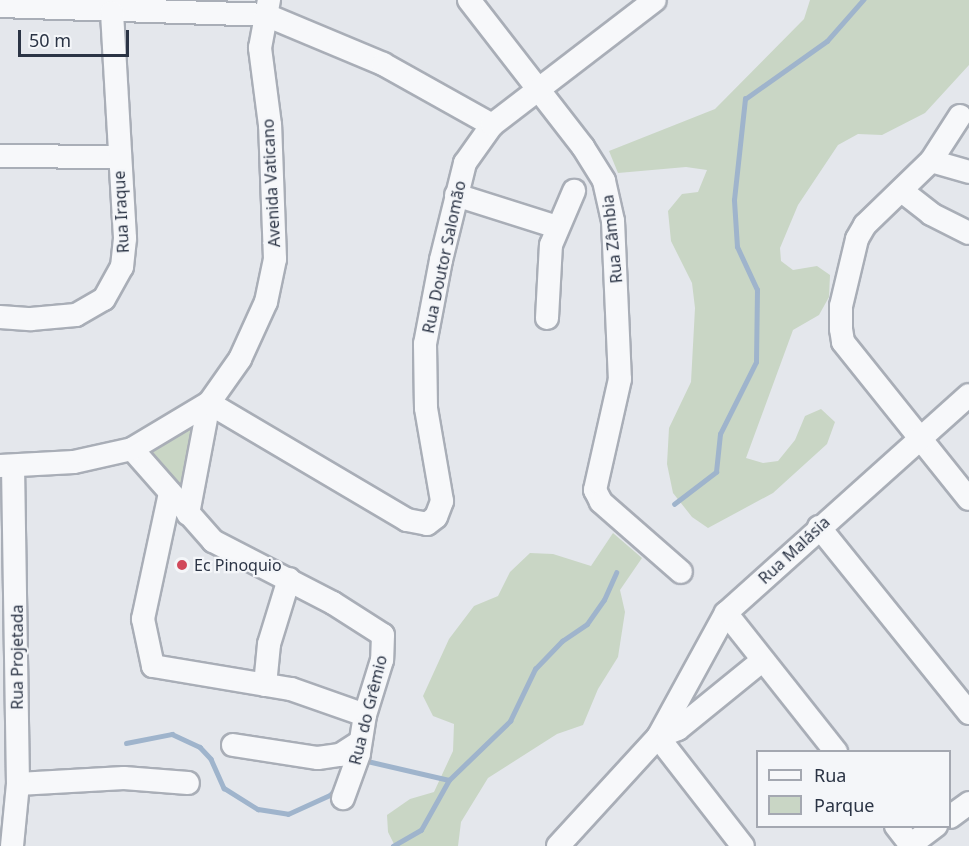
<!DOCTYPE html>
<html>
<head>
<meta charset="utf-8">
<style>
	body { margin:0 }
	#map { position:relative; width:969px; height:846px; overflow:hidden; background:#e4e7ec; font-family:"Noto Sans",sans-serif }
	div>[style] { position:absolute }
	.green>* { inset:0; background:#c9d6c5 }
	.stream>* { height:4.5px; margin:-2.25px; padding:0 2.25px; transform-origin:2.25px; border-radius:2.25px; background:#9fb4cc }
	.roads { filter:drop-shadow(2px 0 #a9aeb7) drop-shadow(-2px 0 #a9aeb7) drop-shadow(0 2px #a9aeb7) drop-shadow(0 -2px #a9aeb7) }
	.minor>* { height:22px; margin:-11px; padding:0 11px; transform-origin:11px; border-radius:11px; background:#f7f8fa }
	.dots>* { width:16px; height:16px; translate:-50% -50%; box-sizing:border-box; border:3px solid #f4f6f9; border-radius:50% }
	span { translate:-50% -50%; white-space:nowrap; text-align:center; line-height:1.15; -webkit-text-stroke:4.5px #f4f6f9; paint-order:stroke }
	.street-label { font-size:16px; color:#2b3445 }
	.poi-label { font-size:16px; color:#2b3445 }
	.left { translate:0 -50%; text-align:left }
	.legend { position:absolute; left:756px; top:750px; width:195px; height:78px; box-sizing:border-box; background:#f4f6f9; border:2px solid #a4a8b1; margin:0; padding:8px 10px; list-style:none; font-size:18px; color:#2b3445 }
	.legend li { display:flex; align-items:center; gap:12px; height:30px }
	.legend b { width:30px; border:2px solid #a4a8b1 }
	.scale { position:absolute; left:18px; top:30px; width:111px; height:27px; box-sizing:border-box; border:3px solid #2b3445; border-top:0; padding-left:8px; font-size:18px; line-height:21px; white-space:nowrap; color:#2b3445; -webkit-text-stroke:4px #f4f6f9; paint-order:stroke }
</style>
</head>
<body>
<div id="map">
	<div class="green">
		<div style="clip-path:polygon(810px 0,969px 0,969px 65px,925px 113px,882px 135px,858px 134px,838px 145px,798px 205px,780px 248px,781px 261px,793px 270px,817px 266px,830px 275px,829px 297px,819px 315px,793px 330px,746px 458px,763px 463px,778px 461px,795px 440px,805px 416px,821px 409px,835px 422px,827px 444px,773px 493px,708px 528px,692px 517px,673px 493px,667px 464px,669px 428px,691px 382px,695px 308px,692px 283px,671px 241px,668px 211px,682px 194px,698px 192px,707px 170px,686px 167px,618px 173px,609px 151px,715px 109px,804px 19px)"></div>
		<div style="clip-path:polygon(199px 421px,186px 495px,149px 452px)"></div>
		<div style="clip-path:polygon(613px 533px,642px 558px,620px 590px,625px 612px,618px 657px,598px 689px,583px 725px,557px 734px,488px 778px,461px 822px,458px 846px,395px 846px,388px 832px,387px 815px,410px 799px,434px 792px,453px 751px,454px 724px,433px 716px,423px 696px,449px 639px,474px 606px,498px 596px,510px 572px,530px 553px,553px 554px,591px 566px)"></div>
	</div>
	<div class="stream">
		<div style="left:674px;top:504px;width:53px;rotate:-37.3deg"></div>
		<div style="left:716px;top:472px;width:38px;rotate:-84deg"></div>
		<div style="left:720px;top:434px;width:80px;rotate:-63.4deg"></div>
		<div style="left:756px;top:362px;width:72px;rotate:-89.2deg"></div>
		<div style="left:757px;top:290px;width:47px;rotate:-114.9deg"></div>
		<div style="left:737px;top:247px;width:47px;rotate:-93.7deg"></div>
		<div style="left:734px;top:200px;width:102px;rotate:-83.8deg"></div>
		<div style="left:745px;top:99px;width:100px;rotate:-35.3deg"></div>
		<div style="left:827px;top:41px;width:55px;rotate:-48.7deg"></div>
		<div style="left:126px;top:743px;width:47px;rotate:-11.1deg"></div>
		<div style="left:172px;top:734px;width:31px;rotate:25deg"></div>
		<div style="left:200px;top:747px;width:16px;rotate:47deg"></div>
		<div style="left:211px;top:759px;width:32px;rotate:66deg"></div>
		<div style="left:224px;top:788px;width:40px;rotate:32deg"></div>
		<div style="left:258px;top:809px;width:30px;rotate:9deg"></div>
		<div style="left:288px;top:814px;width:46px;rotate:-24.3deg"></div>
		<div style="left:330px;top:795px;width:12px;rotate:-48deg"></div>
		<div style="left:363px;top:760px;width:88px;rotate:13.1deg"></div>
		<div style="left:393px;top:846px;width:32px;rotate:-30deg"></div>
		<div style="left:421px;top:830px;width:57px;rotate:-60.8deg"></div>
		<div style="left:449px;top:780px;width:85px;rotate:-44deg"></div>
		<div style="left:510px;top:721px;width:58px;rotate:-64.3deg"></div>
		<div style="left:535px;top:669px;width:39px;rotate:-46deg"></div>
		<div style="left:562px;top:641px;width:30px;rotate:-34deg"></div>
		<div style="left:587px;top:624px;width:29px;rotate:-55deg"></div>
		<div style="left:604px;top:600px;width:30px;rotate:-66deg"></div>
	</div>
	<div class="roads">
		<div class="minor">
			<div style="left:469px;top:0;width:186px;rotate:52.2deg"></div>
			<div style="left:583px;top:147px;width:40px;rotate:58deg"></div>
			<div style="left:604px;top:181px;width:41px;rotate:77.3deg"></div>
			<div style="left:613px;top:221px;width:158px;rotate:87.5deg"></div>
			<div style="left:620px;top:379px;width:114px;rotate:102.7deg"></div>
			<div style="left:595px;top:490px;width:13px;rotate:63deg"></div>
			<div style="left:601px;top:502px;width:106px;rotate:41.2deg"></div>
			<div style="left:0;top:6px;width:266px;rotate:1.9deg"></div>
			<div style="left:266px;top:15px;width:127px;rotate:22.7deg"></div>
			<div style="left:383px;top:64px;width:125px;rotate:29.2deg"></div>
			<div style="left:960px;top:116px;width:54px;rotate:122.8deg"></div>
			<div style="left:931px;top:161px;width:92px;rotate:135.9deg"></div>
			<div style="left:865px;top:225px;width:16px;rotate:120deg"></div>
			<div style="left:857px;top:239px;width:69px;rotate:103.4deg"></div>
			<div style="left:841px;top:306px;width:23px;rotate:90deg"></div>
			<div style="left:841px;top:329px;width:13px;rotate:81deg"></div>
			<div style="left:843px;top:342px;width:201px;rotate:51.3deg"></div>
			<div style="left:0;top:156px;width:118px;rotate:0.5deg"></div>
			<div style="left:931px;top:161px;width:40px;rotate:16deg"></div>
			<div style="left:902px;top:191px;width:37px;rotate:38deg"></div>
			<div style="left:931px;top:214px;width:42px;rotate:26.6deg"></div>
			<div style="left:456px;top:195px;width:106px;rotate:17.6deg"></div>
			<div style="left:0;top:317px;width:31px;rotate:4deg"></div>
			<div style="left:31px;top:319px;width:45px;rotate:-5.1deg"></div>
			<div style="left:76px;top:315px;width:32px;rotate:-30deg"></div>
			<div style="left:104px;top:299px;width:37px;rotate:-61deg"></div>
			<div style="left:122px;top:267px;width:29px;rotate:-84deg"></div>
			<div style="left:125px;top:238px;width:226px;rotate:-93.3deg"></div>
			<div style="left:547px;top:318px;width:73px;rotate:-86.9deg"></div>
			<div style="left:551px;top:245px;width:59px;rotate:-66.9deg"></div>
			<div style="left:132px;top:449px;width:123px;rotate:48.6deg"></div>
			<div style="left:213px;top:541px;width:135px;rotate:27.3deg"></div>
			<div style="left:333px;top:603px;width:59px;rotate:32.6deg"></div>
			<div style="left:383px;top:635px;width:25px;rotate:92deg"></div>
			<div style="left:382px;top:660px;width:58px;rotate:107.2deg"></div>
			<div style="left:365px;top:715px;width:39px;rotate:99deg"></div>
			<div style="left:359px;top:754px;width:47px;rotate:110deg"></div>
			<div style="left:0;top:466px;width:74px;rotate:-3.1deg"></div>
			<div style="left:74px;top:462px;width:59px;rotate:-12.6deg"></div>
			<div style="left:132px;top:449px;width:90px;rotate:-30.9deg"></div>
			<div style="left:209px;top:403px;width:54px;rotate:-54.8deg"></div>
			<div style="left:240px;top:359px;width:63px;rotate:-65.5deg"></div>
			<div style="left:266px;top:302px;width:44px;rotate:-78.2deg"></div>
			<div style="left:275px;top:259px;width:134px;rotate:-92.1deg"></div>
			<div style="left:270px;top:125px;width:78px;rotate:-97.4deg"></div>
			<div style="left:260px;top:48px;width:49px;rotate:-79.4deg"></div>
			<div style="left:170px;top:493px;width:129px;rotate:102.1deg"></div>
			<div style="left:143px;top:619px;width:48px;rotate:78deg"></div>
			<div style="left:153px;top:666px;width:140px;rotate:9.5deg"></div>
			<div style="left:291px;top:689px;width:78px;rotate:19.4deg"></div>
			<div style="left:188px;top:514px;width:113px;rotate:-79.3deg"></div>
			<div style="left:209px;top:403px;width:230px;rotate:30.6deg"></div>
			<div style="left:407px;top:520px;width:20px;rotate:11deg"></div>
			<div style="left:427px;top:524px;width:11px;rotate:-38deg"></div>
			<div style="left:436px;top:517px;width:17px;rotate:-69deg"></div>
			<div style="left:442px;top:501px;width:94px;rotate:-99.8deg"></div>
			<div style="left:426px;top:408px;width:64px;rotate:-90.9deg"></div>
			<div style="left:425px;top:344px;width:86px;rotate:-79.2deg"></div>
			<div style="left:441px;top:260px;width:100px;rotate:-76.1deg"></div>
			<div style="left:465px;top:163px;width:47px;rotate:-54.6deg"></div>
			<div style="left:492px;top:125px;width:205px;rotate:-37.5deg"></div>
			<div style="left:819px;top:527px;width:239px;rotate:51.1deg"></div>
			<div style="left:726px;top:613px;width:177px;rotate:51.6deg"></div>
			<div style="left:265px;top:685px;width:41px;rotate:-84.4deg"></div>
			<div style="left:269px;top:644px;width:68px;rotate:-72.9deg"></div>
			<div style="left:658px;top:737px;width:138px;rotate:52.1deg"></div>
			<div style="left:658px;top:737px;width:22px;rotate:-22deg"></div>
			<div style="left:678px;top:729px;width:109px;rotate:-39.1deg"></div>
			<div style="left:233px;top:745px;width:86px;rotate:8.7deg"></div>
			<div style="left:318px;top:758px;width:22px;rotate:-8deg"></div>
			<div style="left:340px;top:755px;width:24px;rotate:-33deg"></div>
			<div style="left:18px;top:784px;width:106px;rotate:-3.2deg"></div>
			<div style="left:124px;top:778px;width:64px;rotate:4.5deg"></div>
			<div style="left:950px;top:817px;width:24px;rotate:-36deg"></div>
			<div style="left:896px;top:826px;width:24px;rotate:52deg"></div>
			<div style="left:12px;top:846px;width:62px;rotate:-84.5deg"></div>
			<div style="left:18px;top:784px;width:317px;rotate:-90.9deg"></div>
			<div style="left:558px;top:846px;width:148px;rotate:-47.5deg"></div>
			<div style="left:658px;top:737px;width:141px;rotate:-61.3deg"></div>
			<div style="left:726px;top:613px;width:326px;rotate:-41.9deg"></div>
			<div style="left:909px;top:846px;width:34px;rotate:-37deg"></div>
		</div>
	</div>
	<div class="dots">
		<div style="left:182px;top:565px;background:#d1495b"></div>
	</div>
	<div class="street-label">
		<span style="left:271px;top:183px;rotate:-93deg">Avenida Vaticano</span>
		<span style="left:121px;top:212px;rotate:-93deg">Rua Iraque</span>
		<span style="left:612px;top:239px;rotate:-96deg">Rua Zâmbia</span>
		<span style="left:444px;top:257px;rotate:-78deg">Rua Doutor Salomão</span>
		<span style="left:794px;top:550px;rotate:-43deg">Rua Malásia</span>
		<span style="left:17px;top:657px;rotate:-90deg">Rua Projetada</span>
		<span style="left:368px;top:710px;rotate:-76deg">Rua do Grêmio</span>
	</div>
	<div class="poi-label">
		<span class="left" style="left:194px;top:565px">Ec Pinoquio</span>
	</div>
	<ul class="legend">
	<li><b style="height:8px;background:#f7f8fa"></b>Rua</li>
	<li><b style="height:16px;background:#c9d6c5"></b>Parque</li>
	</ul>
	<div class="scale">50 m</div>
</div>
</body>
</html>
